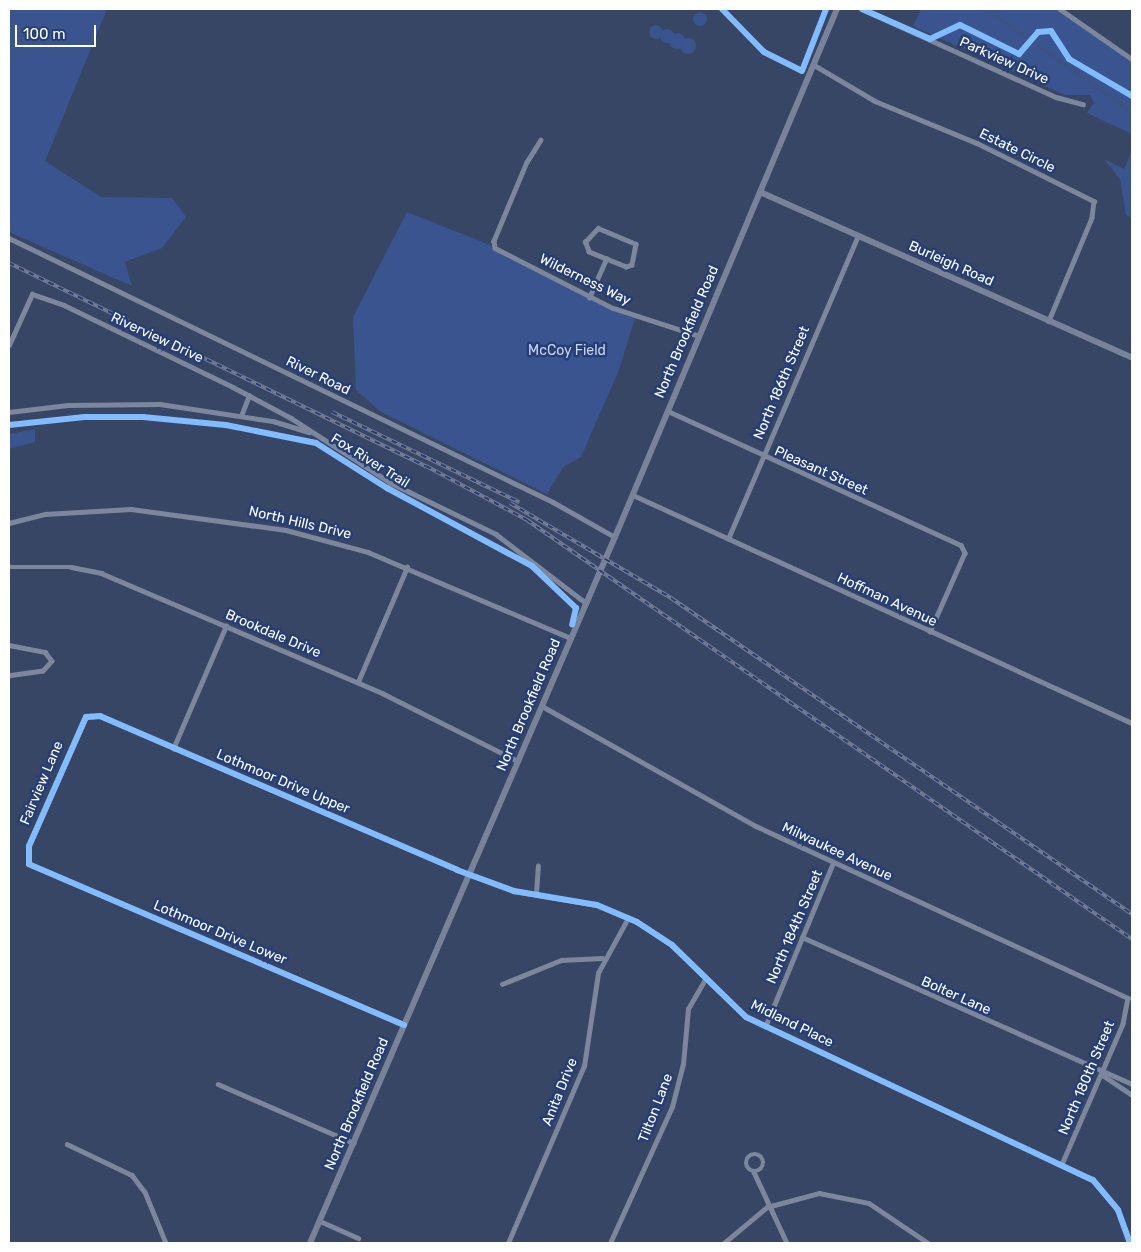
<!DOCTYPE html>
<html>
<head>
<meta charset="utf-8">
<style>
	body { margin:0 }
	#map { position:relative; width:1141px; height:1252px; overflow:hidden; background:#384665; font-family:Rubik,sans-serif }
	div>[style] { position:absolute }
	.green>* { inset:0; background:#39548e }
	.round { border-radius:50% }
	.stream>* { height:2px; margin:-1px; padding:0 1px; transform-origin:1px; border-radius:1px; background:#41537c }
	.street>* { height:4.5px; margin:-2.25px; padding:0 2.25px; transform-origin:2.25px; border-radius:2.25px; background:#7c879c }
	.street>.ring { margin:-2.25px; padding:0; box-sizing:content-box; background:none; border:4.5px solid #7c879c; border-radius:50% }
	.secondary>* { height:6px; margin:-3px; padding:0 3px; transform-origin:3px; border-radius:3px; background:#788298 }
	.rail>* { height:4px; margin-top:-2px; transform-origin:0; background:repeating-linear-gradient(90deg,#263e77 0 5.5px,#747d94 0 11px); box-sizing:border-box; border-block:1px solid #747d94 }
	.cycleway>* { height:6px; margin:-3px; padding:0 3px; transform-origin:3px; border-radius:3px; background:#80bcff }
	span { translate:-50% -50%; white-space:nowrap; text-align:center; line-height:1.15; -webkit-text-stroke:5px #263e77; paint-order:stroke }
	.street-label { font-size:14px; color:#fff }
	.park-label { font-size:14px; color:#c9d6f2 }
	.frame { position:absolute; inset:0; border:10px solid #fff; pointer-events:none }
	.scale { position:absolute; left:15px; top:25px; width:81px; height:22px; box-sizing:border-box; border:2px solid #fff; border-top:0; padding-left:6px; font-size:15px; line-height:18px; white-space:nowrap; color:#fff; -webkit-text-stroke:4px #263e77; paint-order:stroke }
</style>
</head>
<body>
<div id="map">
	<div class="green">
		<div style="clip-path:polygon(9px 9px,107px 9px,45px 161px,101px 197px,172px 198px,186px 217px,162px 248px,125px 262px,132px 286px,9px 232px)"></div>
		<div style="clip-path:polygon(921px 9px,1057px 9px,1132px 62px,1132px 134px,1087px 113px,1094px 103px,1090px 95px,1065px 95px,913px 26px)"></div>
		<div class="round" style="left:693px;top:12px;width:14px;height:14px"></div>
		<div class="round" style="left:649px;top:25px;width:14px;height:14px"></div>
		<div class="round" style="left:660px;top:29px;width:14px;height:14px"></div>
		<div class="round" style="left:669px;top:33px;width:16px;height:16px"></div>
		<div class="round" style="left:680px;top:38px;width:16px;height:16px"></div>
		<div style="clip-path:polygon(1132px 149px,1132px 218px,1126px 215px,1120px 179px,1104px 159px,1124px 169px)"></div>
		<div style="clip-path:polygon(407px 212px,490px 245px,499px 253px,635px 318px,619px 370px,581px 457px,563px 467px,547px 494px,381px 412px,356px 390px,353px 317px)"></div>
		<div style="clip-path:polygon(35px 429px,35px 442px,9px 449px,9px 434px)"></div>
	</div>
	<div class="stream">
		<div style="left:989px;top:11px;width:175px;rotate:35.2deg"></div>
	</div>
	<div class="street">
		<div style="left:862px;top:9px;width:213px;rotate:24.4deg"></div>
		<div style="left:1056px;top:97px;width:28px;rotate:15deg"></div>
		<div style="left:1060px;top:9px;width:88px;rotate:34.8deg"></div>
		<div style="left:814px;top:65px;width:71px;rotate:30.5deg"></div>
		<div style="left:875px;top:101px;width:110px;rotate:22.4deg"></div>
		<div style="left:977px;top:143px;width:131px;rotate:26.4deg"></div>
		<div style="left:1094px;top:201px;width:17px;rotate:97deg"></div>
		<div style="left:1092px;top:218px;width:112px;rotate:112.7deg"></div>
		<div style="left:541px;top:140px;width:26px;rotate:122deg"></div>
		<div style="left:527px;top:162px;width:86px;rotate:112.7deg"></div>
		<div style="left:494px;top:241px;width:7px;rotate:82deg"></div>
		<div style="left:495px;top:248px;width:132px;rotate:27deg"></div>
		<div style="left:613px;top:308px;width:90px;rotate:18deg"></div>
		<div style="left:598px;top:228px;width:41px;rotate:22.8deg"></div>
		<div style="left:636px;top:244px;width:21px;rotate:101deg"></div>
		<div style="left:632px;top:265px;width:6px;rotate:162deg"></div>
		<div style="left:626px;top:267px;width:40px;rotate:-158deg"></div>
		<div style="left:589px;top:252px;width:11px;rotate:-112deg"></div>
		<div style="left:585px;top:242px;width:19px;rotate:-47deg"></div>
		<div style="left:9px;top:238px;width:605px;rotate:25.89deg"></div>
		<div style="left:553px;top:502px;width:71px;rotate:29.4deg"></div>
		<div style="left:589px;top:298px;width:43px;rotate:-66.4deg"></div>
		<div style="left:9px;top:345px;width:56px;rotate:-65.7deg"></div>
		<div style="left:32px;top:294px;width:34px;rotate:19deg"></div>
		<div style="left:64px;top:305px;width:188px;rotate:25.9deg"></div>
		<div style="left:233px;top:387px;width:66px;rotate:28.1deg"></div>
		<div style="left:291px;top:418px;width:119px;rotate:33deg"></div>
		<div style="left:391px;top:483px;width:117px;rotate:25.9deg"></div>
		<div style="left:496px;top:534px;width:113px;rotate:37.5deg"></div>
		<div style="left:668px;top:411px;width:322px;rotate:24.6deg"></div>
		<div style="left:961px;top:545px;width:9px;rotate:63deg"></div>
		<div style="left:965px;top:553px;width:86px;rotate:113.9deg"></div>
		<div style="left:9px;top:412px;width:59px;rotate:-6.8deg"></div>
		<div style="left:68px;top:405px;width:92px;rotate:-0.6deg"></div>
		<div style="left:160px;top:404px;width:114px;rotate:8.6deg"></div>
		<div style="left:273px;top:421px;width:38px;rotate:17deg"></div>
		<div style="left:241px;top:416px;width:22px;rotate:-69deg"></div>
		<div style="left:633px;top:495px;width:549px;rotate:24.56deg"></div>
		<div style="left:9px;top:523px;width:37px;rotate:-14deg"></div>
		<div style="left:45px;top:514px;width:86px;rotate:-3.3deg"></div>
		<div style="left:131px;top:509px;width:156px;rotate:7.7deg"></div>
		<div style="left:286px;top:530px;width:85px;rotate:15deg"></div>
		<div style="left:368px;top:552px;width:220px;rotate:23deg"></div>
		<div style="left:728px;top:539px;width:330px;rotate:-66.8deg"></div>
		<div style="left:9px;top:567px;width:62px"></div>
		<div style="left:71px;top:567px;width:31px;rotate:11deg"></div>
		<div style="left:101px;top:573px;width:306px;rotate:23.1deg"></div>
		<div style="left:382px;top:693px;width:152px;rotate:26.6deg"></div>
		<div style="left:9px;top:645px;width:37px;rotate:11deg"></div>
		<div style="left:45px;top:652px;width:11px;rotate:52deg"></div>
		<div style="left:52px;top:661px;width:13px;rotate:132deg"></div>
		<div style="left:43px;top:671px;width:34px;rotate:172deg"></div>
		<div style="left:358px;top:682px;width:125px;rotate:-66.9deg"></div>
		<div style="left:542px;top:706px;width:245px;rotate:29.3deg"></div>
		<div style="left:756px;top:826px;width:410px;rotate:24.8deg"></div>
		<div style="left:1128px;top:998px;width:26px;rotate:101deg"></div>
		<div style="left:1123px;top:1024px;width:150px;rotate:113.5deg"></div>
		<div style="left:173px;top:749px;width:134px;rotate:-66.7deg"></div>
		<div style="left:536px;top:893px;width:27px;rotate:-86deg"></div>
		<div style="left:802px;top:937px;width:361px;rotate:24deg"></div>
		<div style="left:502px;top:984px;width:64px;rotate:-22.1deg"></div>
		<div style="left:561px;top:960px;width:41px;rotate:-2.8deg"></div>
		<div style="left:404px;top:1025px;width:408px;rotate:-156.8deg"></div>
		<div style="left:29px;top:864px;width:18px;rotate:-90deg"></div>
		<div style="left:29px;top:846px;width:141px;rotate:-66.2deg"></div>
		<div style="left:86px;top:717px;width:14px;rotate:-4deg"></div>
		<div style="left:100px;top:716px;width:389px;rotate:23.3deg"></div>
		<div style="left:457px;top:870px;width:61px;rotate:20.2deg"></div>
		<div style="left:514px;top:891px;width:84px;rotate:9.6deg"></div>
		<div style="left:597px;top:905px;width:43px;rotate:23deg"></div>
		<div style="left:637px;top:922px;width:42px;rotate:33.3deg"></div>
		<div style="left:672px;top:945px;width:103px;rotate:44.2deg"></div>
		<div style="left:746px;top:1017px;width:383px;rotate:25.2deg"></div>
		<div style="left:1093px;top:1180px;width:39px;rotate:50deg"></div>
		<div style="left:1118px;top:1210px;width:35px;rotate:70deg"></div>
		<div style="left:765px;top:1027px;width:178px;rotate:-67.5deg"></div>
		<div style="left:1101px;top:1074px;width:37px;rotate:34deg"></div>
		<div style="left:218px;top:1084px;width:148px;rotate:23.5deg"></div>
		<div style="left:67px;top:1144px;width:72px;rotate:25.5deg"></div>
		<div style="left:132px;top:1175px;width:21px;rotate:53deg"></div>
		<div style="left:145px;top:1192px;width:55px;rotate:67.6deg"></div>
		<div class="ring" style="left:746px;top:1154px;width:13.5px;height:13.5px"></div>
		<div style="left:754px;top:1172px;width:78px;rotate:65.1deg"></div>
		<div style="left:320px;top:1221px;width:42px;rotate:24.1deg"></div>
		<div style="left:508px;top:1243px;width:193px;rotate:-66.8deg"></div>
		<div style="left:584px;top:1066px;width:94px;rotate:-81.4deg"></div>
		<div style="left:598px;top:973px;width:63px;rotate:-61.4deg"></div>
		<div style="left:610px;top:1243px;width:149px;rotate:-65.5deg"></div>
		<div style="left:672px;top:1107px;width:44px;rotate:-75.7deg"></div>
		<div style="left:683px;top:1064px;width:55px;rotate:-84.8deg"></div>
		<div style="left:688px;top:1009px;width:36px;rotate:-60deg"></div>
		<div style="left:724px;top:1243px;width:56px;rotate:-39.9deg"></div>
		<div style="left:767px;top:1207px;width:54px;rotate:-15.1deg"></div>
		<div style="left:819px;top:1193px;width:51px;rotate:11.3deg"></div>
		<div style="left:869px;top:1203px;width:71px;rotate:34.1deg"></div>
	</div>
	<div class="secondary">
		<div style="left:760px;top:192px;width:407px;rotate:24deg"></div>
		<div style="left:310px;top:1243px;width:769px;rotate:-66.64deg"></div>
		<div style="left:615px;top:537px;width:573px;rotate:-67.2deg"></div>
	</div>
	<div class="rail">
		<div style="left:9px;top:263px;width:464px;rotate:26deg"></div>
		<div style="left:426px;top:466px;width:115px;rotate:28.1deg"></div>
		<div style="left:527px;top:520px;width:736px;rotate:34.71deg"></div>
		<div style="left:332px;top:412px;width:208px;rotate:25.7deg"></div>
		<div style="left:510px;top:503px;width:187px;rotate:30.5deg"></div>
		<div style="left:671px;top:598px;width:559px;rotate:34.43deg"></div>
	</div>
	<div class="cycleway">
		<div style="left:722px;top:9px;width:60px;rotate:45.7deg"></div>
		<div style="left:764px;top:52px;width:42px;rotate:26.6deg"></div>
		<div style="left:802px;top:71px;width:66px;rotate:-68.8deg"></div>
		<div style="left:862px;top:9px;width:74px;rotate:23.8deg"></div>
		<div style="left:930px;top:39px;width:33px;rotate:-25deg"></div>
		<div style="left:960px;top:25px;width:66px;rotate:26.2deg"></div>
		<div style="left:1019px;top:54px;width:29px;rotate:-49deg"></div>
		<div style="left:1038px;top:32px;width:13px;rotate:-4deg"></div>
		<div style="left:1051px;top:31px;width:33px;rotate:57deg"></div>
		<div style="left:1069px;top:59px;width:73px;rotate:30.4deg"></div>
		<div style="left:9px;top:425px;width:76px;rotate:-6deg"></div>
		<div style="left:85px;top:417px;width:58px"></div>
		<div style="left:143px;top:417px;width:83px;rotate:5.5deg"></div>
		<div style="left:226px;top:425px;width:92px;rotate:11.3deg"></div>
		<div style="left:316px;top:443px;width:84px;rotate:32.4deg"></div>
		<div style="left:387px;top:488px;width:165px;rotate:28.3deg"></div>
		<div style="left:532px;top:566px;width:61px;rotate:43.7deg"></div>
		<div style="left:576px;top:608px;width:17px;rotate:103deg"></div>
		<div style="left:404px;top:1025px;width:408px;rotate:-156.8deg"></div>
		<div style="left:29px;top:864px;width:18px;rotate:-90deg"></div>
		<div style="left:29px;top:846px;width:141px;rotate:-66.2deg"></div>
		<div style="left:86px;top:717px;width:14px;rotate:-4deg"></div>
		<div style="left:100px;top:716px;width:389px;rotate:23.3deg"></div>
		<div style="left:457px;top:870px;width:61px;rotate:20.2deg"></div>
		<div style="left:514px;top:891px;width:84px;rotate:9.6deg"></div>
		<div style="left:597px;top:905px;width:43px;rotate:23deg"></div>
		<div style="left:637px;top:922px;width:42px;rotate:33.3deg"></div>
		<div style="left:672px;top:945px;width:103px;rotate:44.2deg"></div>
		<div style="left:746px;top:1017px;width:383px;rotate:25.2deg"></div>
		<div style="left:1093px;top:1180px;width:39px;rotate:50deg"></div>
		<div style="left:1118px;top:1210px;width:35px;rotate:70deg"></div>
	</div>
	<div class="street-label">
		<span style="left:1004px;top:61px;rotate:24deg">Parkview Drive</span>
		<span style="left:1017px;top:151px;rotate:26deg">Estate Circle</span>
		<span style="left:951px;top:264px;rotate:24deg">Burleigh Road</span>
		<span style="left:585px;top:280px;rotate:26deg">Wilderness Way</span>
		<span style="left:687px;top:332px;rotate:-67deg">North Brookfield Road</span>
		<span style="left:157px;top:338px;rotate:25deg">Riverview Drive</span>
		<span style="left:318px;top:376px;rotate:26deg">River Road</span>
		<span style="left:782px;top:383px;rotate:-67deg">North 186th Street</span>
		<span style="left:370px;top:461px;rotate:32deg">Fox River Trail</span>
		<span style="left:821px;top:471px;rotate:24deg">Pleasant Street</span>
		<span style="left:300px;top:523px;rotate:13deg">North Hills Drive</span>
		<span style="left:887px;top:600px;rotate:25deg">Hoffman Avenue</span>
		<span style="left:273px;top:634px;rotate:23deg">Brookdale Drive</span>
		<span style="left:529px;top:705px;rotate:-67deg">North Brookfield Road</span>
		<span style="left:283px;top:782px;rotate:23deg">Lothmoor Drive Upper</span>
		<span style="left:42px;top:783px;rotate:-67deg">Fairview Lane</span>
		<span style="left:837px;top:852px;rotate:25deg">Milwaukee Avenue</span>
		<span style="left:795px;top:927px;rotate:-67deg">North 184th Street</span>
		<span style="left:220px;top:933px;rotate:23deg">Lothmoor Drive Lower</span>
		<span style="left:956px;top:996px;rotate:24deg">Bolter Lane</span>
		<span style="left:792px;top:1024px;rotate:26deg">Midland Place</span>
		<span style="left:1087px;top:1078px;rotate:-67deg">North 180th Street</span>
		<span style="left:560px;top:1092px;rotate:-68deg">Anita Drive</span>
		<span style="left:357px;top:1104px;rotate:-67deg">North Brookfield Road</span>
		<span style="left:656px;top:1108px;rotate:-69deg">Tilton Lane</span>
	</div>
	<div class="park-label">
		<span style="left:567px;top:351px">McCoy Field</span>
	</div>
	<div class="frame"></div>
	<div class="scale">100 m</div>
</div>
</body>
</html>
